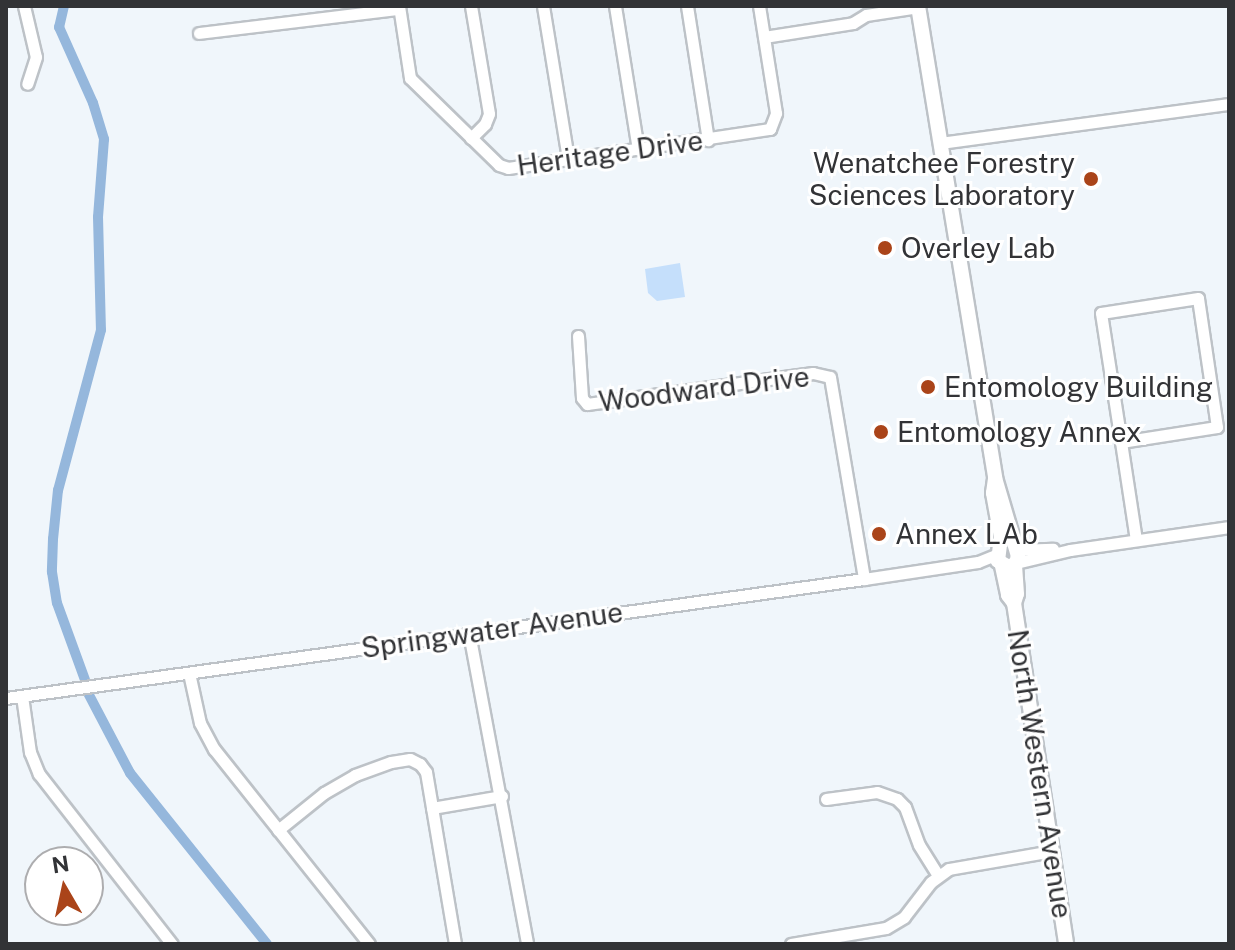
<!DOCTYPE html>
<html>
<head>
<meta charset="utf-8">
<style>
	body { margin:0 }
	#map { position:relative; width:1235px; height:950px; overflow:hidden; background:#f0f6fb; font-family:"Public Sans",sans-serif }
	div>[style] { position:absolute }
	.green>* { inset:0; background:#c5dffb }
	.canal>* { height:10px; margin:-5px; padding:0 5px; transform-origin:5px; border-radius:5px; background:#95b7dc }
	.roads { filter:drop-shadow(2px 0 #bdc2c7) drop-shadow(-2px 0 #bdc2c7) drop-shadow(0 2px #bdc2c7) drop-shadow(0 -2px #bdc2c7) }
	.minor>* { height:11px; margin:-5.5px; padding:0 5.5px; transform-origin:5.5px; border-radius:5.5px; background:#fff }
	.major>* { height:14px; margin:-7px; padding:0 7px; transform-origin:7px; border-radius:7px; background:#fff }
	.dots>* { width:22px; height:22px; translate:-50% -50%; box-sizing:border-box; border:4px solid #fff; border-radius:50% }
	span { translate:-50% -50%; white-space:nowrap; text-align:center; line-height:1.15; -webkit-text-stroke:6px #fff; paint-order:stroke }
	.street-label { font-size:28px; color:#323336 }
	.poi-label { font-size:28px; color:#323336 }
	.right { translate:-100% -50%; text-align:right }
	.left { translate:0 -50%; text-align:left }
	.frame { position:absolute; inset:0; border:8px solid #323336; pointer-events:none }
	.north { position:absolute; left:24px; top:846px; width:80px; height:80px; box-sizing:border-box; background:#fff; border:2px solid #adadaf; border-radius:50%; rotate:351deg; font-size:22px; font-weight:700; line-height:32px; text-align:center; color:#323336 }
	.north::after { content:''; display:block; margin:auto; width:28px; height:36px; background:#aa4419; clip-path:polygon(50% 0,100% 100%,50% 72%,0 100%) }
</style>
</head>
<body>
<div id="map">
	<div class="green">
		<div style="clip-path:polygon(680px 263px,685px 297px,657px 301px,648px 293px,645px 269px)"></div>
	</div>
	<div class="canal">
		<div style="left:64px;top:6px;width:22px;rotate:103deg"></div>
		<div style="left:59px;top:27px;width:83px;rotate:65.9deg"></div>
		<div style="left:93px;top:103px;width:38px;rotate:73deg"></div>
		<div style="left:104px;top:139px;width:78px;rotate:94.4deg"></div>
		<div style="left:98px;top:217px;width:113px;rotate:88.5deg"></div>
		<div style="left:101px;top:330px;width:166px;rotate:105deg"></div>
		<div style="left:58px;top:490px;width:49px;rotate:95.8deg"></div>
		<div style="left:53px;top:539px;width:33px;rotate:92deg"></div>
		<div style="left:52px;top:572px;width:31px;rotate:81deg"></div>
		<div style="left:57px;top:603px;width:82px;rotate:70deg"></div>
		<div style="left:88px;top:693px;width:90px;rotate:62.3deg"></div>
		<div style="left:130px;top:773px;width:219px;rotate:51.3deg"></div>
	</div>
	<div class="roads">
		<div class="minor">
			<div style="left:24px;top:6px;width:52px;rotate:76.8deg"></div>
			<div style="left:36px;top:57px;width:28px;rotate:108deg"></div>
			<div style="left:399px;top:6px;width:73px;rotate:81.3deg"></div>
			<div style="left:410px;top:78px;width:124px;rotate:44.3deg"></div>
			<div style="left:499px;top:165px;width:9px;rotate:18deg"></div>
			<div style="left:508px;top:168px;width:265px;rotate:-8.5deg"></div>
			<div style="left:770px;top:129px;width:17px;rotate:-69deg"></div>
			<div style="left:776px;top:113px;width:108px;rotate:-99deg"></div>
			<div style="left:471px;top:6px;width:109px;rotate:80.5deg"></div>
			<div style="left:489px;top:114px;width:11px;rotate:112deg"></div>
			<div style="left:485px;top:124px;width:20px;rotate:135deg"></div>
			<div style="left:543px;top:6px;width:155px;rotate:80.7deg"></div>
			<div style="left:615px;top:6px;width:145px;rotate:80.9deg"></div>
			<div style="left:687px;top:6px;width:136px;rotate:81.1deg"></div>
			<div style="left:199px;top:33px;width:200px;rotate:-6.9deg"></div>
			<div style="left:764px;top:37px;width:90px;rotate:-8.9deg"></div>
			<div style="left:853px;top:23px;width:15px;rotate:-32deg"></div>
			<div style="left:866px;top:15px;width:53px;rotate:-8.7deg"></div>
			<div style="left:940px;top:143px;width:292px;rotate:-7.7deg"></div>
			<div style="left:578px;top:336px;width:62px;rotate:86.3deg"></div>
			<div style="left:582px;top:398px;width:8px;rotate:50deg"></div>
			<div style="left:587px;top:404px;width:228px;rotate:-7.8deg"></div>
			<div style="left:813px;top:373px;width:17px;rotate:13deg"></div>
			<div style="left:830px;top:377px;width:205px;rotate:80.4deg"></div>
			<div style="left:1121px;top:442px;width:97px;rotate:-8.9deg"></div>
			<div style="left:1217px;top:427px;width:130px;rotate:-98.4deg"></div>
			<div style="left:1198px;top:298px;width:98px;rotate:171.2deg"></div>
			<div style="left:1101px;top:313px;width:131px;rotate:81.2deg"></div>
			<div style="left:1121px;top:442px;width:99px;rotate:81.3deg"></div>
			<div style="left:1015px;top:550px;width:38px;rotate:-2deg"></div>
			<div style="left:1016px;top:563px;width:56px;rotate:-13.5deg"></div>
			<div style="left:1070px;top:550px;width:161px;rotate:-8.2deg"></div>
			<div style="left:469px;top:633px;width:316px;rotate:79.4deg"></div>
			<div style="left:189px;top:673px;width:51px;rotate:77.6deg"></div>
			<div style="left:200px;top:723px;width:30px;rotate:62deg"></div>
			<div style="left:214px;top:749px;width:249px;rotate:51.5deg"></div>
			<div style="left:22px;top:696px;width:57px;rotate:81.9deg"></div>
			<div style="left:30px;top:752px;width:24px;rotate:68deg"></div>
			<div style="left:39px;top:774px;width:216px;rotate:52deg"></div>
			<div style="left:6px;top:698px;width:866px;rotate:-7.9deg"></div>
			<div style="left:864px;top:579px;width:115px;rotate:-8.5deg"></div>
			<div style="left:978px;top:562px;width:22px;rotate:-22deg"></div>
			<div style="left:826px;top:799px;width:51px;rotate:-7.8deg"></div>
			<div style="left:877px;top:792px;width:21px;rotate:19deg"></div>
			<div style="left:897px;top:799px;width:11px;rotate:45deg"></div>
			<div style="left:905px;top:807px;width:40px;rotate:69.8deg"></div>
			<div style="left:919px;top:845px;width:36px;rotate:58deg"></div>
			<div style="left:432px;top:808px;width:71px;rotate:-9.7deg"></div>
			<div style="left:278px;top:830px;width:59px;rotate:-38.8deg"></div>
			<div style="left:324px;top:793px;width:36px;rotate:-30deg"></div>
			<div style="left:355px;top:775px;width:38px;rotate:-20deg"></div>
			<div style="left:391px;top:762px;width:19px;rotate:-9deg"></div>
			<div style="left:410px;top:759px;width:11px;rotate:27deg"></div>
			<div style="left:420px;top:764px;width:10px;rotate:53deg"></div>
			<div style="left:426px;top:772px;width:174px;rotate:80.4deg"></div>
			<div style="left:791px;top:944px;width:96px;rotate:-9.6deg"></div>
			<div style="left:886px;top:928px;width:21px;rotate:-31deg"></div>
			<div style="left:904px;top:917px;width:44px;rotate:-52.4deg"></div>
			<div style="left:931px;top:882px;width:22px;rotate:-36deg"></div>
			<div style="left:949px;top:869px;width:105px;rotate:-9.9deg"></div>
		</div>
		<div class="major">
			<div style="left:918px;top:6px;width:478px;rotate:80.7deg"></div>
			<div style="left:995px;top:478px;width:81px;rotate:73.6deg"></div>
			<div style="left:1018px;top:556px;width:7px;rotate:106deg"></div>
			<div style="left:1016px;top:563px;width:8px;rotate:150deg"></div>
			<div style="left:1009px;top:567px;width:13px;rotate:-151deg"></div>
			<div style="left:998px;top:561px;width:24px;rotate:-83deg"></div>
			<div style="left:1001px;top:537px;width:45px;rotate:-100.3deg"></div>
			<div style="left:993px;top:493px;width:15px;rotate:-82deg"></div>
			<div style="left:1002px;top:566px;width:30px;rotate:78deg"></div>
			<div style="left:1008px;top:595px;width:10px;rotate:53deg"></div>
			<div style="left:1014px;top:603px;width:345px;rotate:81.3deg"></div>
			<div style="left:1014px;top:603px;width:9px;rotate:-72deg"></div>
			<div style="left:1017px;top:594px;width:29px;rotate:-94deg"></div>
		</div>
	</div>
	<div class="dots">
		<div style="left:1091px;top:179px;background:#aa4419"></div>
		<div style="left:885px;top:248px;background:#aa4419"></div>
		<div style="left:928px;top:387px;background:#aa4419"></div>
		<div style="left:881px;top:432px;background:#aa4419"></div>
		<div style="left:879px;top:534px;background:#aa4419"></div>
	</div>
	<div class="street-label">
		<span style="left:610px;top:153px;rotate:-8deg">Heritage Drive</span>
		<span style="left:704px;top:389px;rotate:-7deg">Woodward Drive</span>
		<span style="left:492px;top:630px;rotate:-8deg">Springwater Avenue</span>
		<span style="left:1040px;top:774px;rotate:81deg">North Western Avenue</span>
	</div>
	<div class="poi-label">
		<span class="right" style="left:1075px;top:179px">Wenatchee Forestry<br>Sciences Laboratory</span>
		<span class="left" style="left:901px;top:248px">Overley Lab</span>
		<span class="left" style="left:944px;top:387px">Entomology Building</span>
		<span class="left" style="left:897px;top:432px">Entomology Annex</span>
		<span class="left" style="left:895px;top:534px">Annex LAb</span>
	</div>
	<div class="frame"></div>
	<div class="north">N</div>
</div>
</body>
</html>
